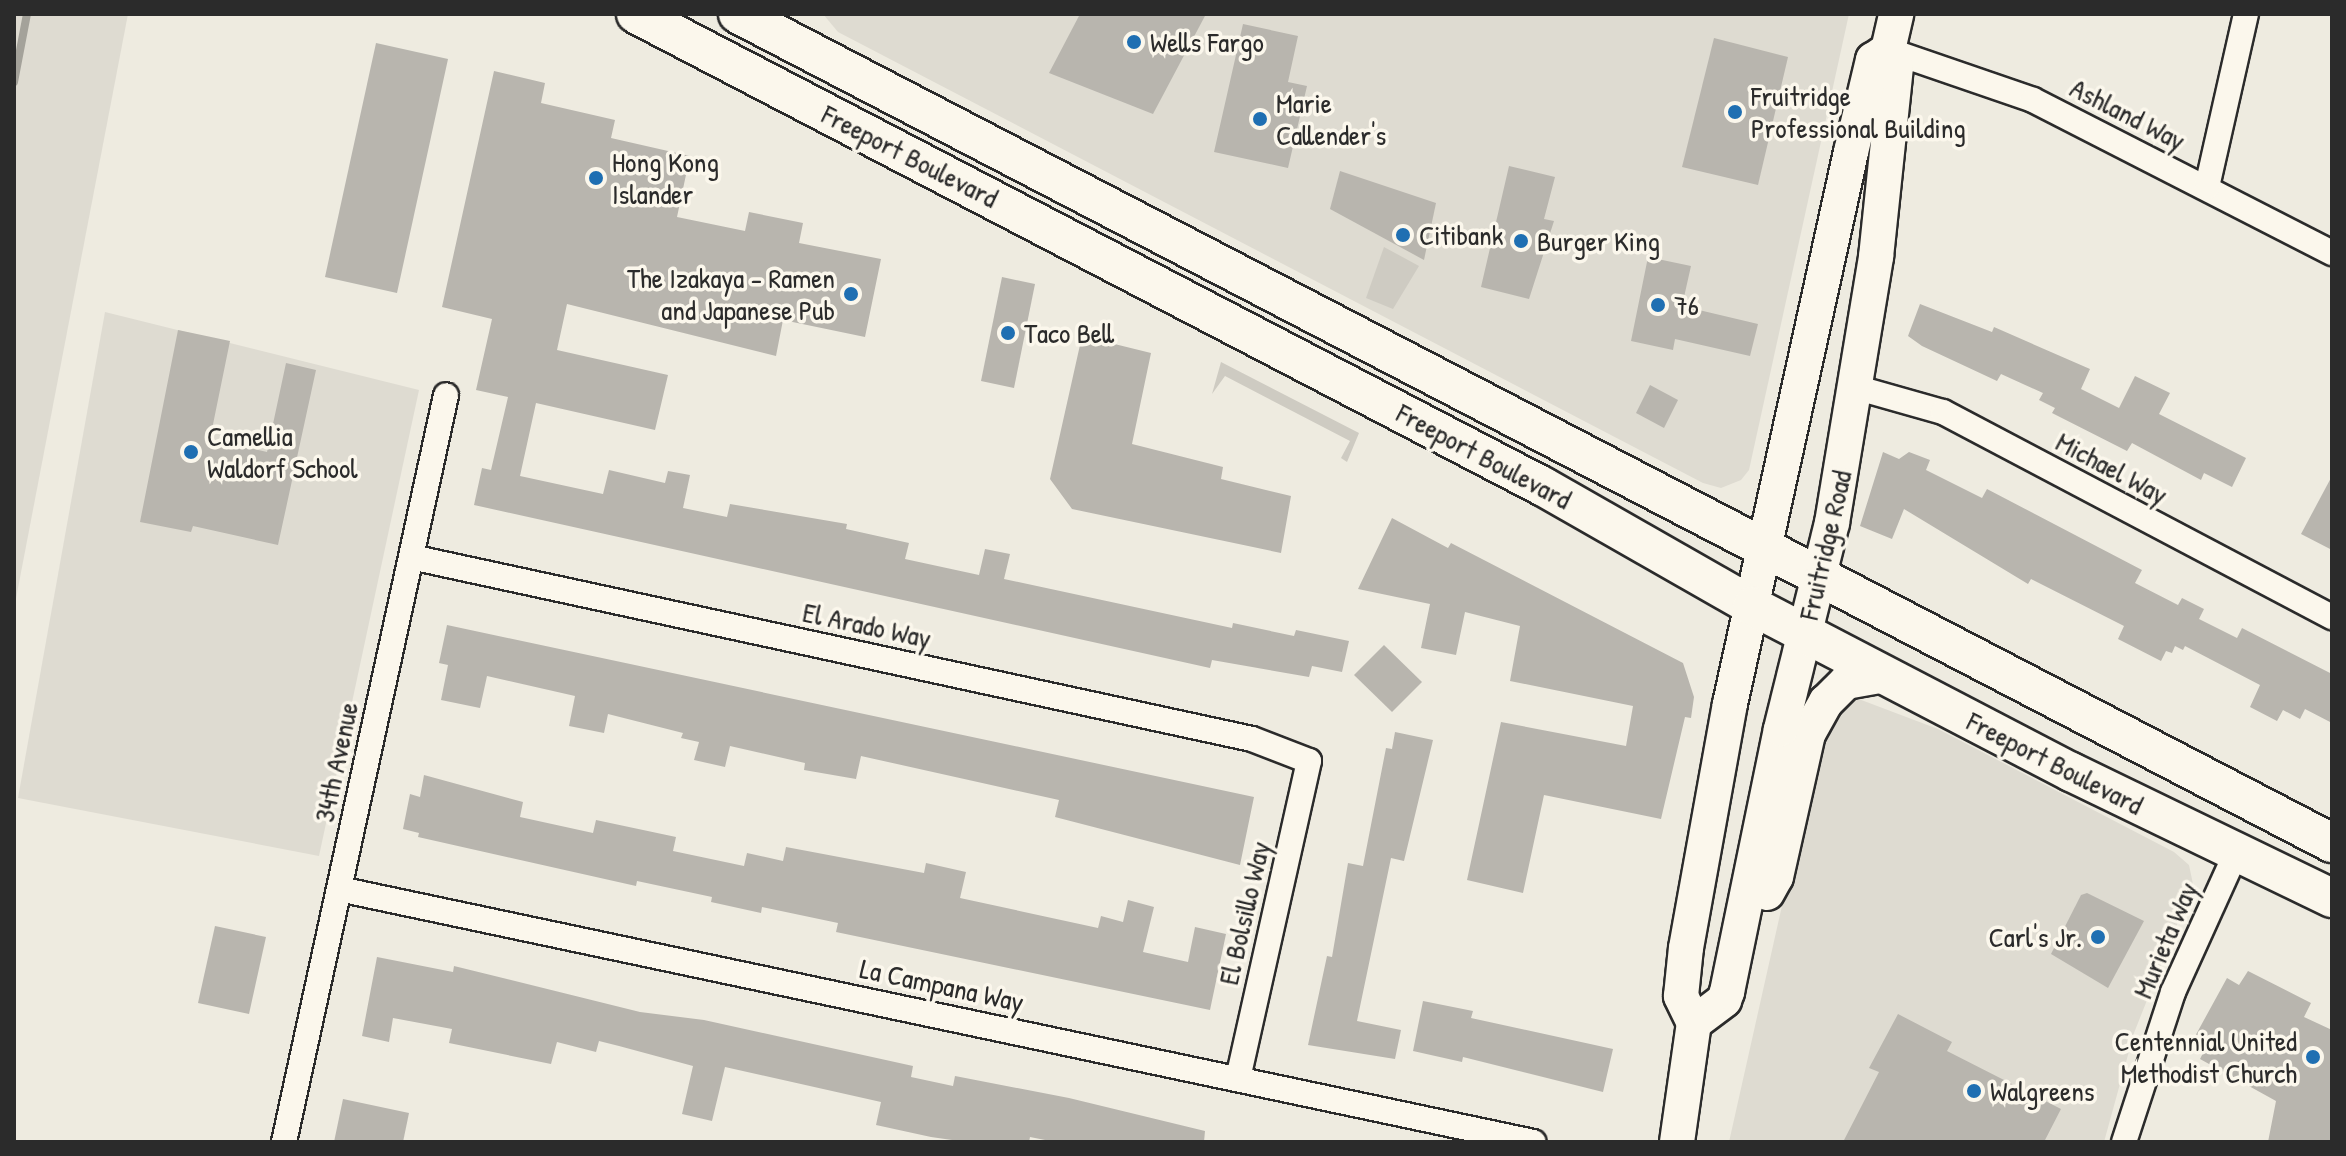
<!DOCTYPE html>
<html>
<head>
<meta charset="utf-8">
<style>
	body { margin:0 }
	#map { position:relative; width:2346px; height:1156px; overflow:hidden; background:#eeebe0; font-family:"Patrick Hand",sans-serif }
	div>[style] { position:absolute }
	.built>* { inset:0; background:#dedbd1 }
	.green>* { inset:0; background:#cecbc2 }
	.stream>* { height:8px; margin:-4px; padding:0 4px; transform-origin:4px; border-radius:4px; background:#a4a29a }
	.building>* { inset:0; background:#b8b5ae }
	.roads { filter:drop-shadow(2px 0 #2b2b2b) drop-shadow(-2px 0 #2b2b2b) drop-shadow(0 2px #2b2b2b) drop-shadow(0 -2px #2b2b2b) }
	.minor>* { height:24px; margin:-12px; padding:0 12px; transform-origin:12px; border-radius:12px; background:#fbf7ec }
	.secondary>* { height:34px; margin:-17px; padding:0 17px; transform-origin:17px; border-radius:17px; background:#fbf7ec }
	.primary>* { height:38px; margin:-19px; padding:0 19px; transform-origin:19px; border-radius:19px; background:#fbf7ec }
	.dots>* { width:22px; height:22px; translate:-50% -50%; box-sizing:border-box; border:4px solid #fbf7ec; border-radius:50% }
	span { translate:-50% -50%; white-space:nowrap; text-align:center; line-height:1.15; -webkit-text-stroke:7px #fbf7ec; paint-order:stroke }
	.poi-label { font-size:28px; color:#2b2b2b }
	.left { translate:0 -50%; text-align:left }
	.right { translate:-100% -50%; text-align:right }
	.street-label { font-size:28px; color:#2b2b2b }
	.frame { position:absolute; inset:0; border:16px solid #2b2b2b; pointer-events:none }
</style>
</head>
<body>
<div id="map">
	<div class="built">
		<div style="clip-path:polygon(14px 14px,128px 14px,14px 609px)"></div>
		<div style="clip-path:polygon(823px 14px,1849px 14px,1749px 470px,1741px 480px,1721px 488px,1703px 483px,838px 32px)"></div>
		<div style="clip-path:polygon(105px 312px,419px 390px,319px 856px,18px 798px)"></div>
		<div style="clip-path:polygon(1856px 698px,1938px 729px,2174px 852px,2189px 865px,2193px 884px,2134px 1033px,2104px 1142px,1729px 1142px,1820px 736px,1843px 703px)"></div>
	</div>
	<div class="green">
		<div style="clip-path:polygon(1384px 247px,1419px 266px,1393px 309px,1366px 298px)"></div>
		<div style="clip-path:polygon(1221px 362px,1359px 433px,1347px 462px,1341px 458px,1350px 441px,1225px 376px,1212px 394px)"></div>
	</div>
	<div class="stream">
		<div style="left:14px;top:82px;width:69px;rotate:-79.2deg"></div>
	</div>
	<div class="building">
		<div style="clip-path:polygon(1080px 14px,1206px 14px,1153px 114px,1049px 73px)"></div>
		<div style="clip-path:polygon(1243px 24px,1298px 36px,1288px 82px,1307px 86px,1288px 168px,1214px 152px)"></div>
		<div style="clip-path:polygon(1714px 38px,1788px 57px,1758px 185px,1682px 167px)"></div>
		<div style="clip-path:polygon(376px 43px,448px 59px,397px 293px,325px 277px)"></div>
		<div style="clip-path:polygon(494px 71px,545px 83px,541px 103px,615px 120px,611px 138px,690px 156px,677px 217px,745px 231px,749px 212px,803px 223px,799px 243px,881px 259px,865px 337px,783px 320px,776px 356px,567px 304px,557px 350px,668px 375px,655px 430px,536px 403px,520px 476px,603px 494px,609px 470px,665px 483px,668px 471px,690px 475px,683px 508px,727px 517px,730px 504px,847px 524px,846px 529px,909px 543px,905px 559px,979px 575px,985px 549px,1010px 554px,1004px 579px,1232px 628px,1233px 623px,1294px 636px,1296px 630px,1349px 641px,1342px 672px,1312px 666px,1309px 677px,1212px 660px,1210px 668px,474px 505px,482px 468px,491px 470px,508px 397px,476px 390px,492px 319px,442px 307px)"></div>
		<div style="clip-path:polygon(1509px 166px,1555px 177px,1544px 219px,1554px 221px,1529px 299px,1481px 287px)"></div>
		<div style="clip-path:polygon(1340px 171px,1436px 203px,1424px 260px,1330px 209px)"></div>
		<div style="clip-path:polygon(1648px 257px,1691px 266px,1682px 306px,1758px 324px,1750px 356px,1675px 339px,1673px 350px,1631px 341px)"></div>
		<div style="clip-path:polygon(1002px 277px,1035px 284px,1014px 388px,981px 381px)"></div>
		<div style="clip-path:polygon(1920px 304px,1992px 332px,1994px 327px,2090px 369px,2081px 389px,2119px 408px,2135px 376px,2170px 393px,2159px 414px,2246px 458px,2232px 487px,2204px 473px,2201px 480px,2132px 443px,2127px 451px,2052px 413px,2055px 408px,2039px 400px,2043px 393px,2001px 374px,1997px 381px,1922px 346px,1908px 336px)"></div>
		<div style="clip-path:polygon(178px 330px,230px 341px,210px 439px,267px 452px,286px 363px,316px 370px,278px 545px,193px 526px,191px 532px,140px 522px)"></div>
		<div style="clip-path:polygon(1082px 336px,1151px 353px,1132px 444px,1223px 467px,1221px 479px,1291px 496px,1281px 553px,1072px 509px,1050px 479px)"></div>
		<div style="clip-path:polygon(1650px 385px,1678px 400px,1664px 428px,1636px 413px)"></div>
		<div style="clip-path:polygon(1883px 452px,1899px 459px,1909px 452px,1930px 460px,1926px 470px,1982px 498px,1987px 489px,2142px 570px,2135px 583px,2178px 605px,2182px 598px,2204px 609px,2199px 619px,2237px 638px,2242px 628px,2332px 674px,2332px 723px,2305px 709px,2300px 719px,2283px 710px,2277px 721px,2250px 707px,2260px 685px,2185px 646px,2183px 650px,2175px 646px,2172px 653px,2166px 651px,2161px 661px,2118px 639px,2124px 626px,2031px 579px,2028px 584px,1904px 509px,1892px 539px,1860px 526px)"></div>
		<div style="clip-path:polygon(2332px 476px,2332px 550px,2301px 534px)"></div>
		<div style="clip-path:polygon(1392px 518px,1448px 548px,1451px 543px,1683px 663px,1694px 697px,1691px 718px,1685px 717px,1661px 819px,1544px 795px,1523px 893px,1467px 880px,1501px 722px,1626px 746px,1633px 706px,1510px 681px,1520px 626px,1465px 612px,1456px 655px,1421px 648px,1430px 604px,1358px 589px)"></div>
		<div style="clip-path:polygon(447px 625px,1254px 797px,1240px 865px,1055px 817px,1059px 800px,861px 756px,856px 779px,804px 770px,805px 763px,730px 746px,725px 767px,694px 760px,699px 742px,681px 738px,683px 733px,608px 714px,604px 733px,569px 726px,575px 696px,487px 676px,480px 708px,441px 700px,448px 665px,439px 663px)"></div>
		<div style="clip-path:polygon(1384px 645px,1422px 682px,1392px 712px,1354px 675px)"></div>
		<div style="clip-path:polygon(1395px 732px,1433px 740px,1404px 861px,1391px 858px,1357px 1021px,1401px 1030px,1395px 1059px,1308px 1045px,1327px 956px,1332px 957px,1348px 863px,1363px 866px,1386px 748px,1392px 749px)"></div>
		<div style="clip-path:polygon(424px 775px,523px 802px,520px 817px,593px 833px,596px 820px,676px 837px,673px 851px,744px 866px,747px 853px,783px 861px,786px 847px,924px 873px,926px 863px,966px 872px,960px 898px,1098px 928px,1101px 916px,1123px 922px,1128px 900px,1154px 907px,1143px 952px,1188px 962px,1195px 927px,1226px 934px,1210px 1010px,836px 932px,838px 923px,762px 907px,761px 913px,711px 902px,712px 897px,637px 881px,636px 886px,418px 837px,419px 833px,403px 829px,410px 794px,420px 797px)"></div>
		<div style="clip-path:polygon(2087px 893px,2144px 921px,2108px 988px,2051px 954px,2081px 895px)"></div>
		<div style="clip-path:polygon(215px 926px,266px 937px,249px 1014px,198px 1003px)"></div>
		<div style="clip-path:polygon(377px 957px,453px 972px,454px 966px,640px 1012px,704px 1020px,913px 1066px,911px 1077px,953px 1086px,955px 1076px,1069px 1098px,1205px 1131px,1204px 1142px,1055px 1142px,1030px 1137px,1029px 1142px,966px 1142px,931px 1137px,876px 1125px,881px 1102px,725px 1067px,712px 1121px,682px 1114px,693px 1066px,619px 1046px,599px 1041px,596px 1052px,557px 1042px,551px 1064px,449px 1043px,452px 1029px,393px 1018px,389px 1042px,362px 1036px)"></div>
		<div style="clip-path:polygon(2248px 971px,2311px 1003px,2304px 1017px,2332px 1030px,2332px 1142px,2268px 1142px,2276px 1101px,2200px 1059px,2206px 1047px,2193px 1040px,2227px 978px,2239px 985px)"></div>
		<div style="clip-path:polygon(1423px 1001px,1473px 1011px,1471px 1018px,1613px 1049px,1603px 1092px,1463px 1057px,1462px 1062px,1413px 1051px)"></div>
		<div style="clip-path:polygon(1898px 1014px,1952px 1042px,1947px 1051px,2061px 1109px,2044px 1142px,1843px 1142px,1879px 1072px,1869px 1068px)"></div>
		<div style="clip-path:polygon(343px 1099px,409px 1113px,403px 1142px,334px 1142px)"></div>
	</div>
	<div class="roads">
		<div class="minor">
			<div style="left:1888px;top:50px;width:153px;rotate:19deg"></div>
			<div style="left:2033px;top:100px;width:336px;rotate:27.1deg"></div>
			<div style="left:2207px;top:187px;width:177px;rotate:-77.3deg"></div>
			<div style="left:1858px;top:388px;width:88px;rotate:15.8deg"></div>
			<div style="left:1943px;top:412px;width:440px;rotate:27.8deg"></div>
			<div style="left:411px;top:557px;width:860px;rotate:12.21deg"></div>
			<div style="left:1252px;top:739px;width:61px;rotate:21.1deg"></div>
			<div style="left:1309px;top:761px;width:325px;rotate:102.6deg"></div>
			<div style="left:339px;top:889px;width:1221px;rotate:11.96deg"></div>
			<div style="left:284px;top:1142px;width:764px;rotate:-77.76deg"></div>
			<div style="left:2124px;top:1142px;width:158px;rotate:-71.9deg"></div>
			<div style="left:2173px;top:992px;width:153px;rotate:-65.6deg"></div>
		</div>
		<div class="secondary">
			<div style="left:1767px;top:893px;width:18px;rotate:-61deg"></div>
			<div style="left:1776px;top:877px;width:147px;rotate:-77.4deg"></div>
			<div style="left:1808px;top:734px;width:37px;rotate:-61deg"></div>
			<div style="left:1826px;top:702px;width:28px;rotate:-45deg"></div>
			<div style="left:1846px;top:682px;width:40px;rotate:-10deg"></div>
			<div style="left:1694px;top:1023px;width:38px;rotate:-37deg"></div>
			<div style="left:1724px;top:1000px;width:9px;rotate:-69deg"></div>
			<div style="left:1727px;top:992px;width:268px;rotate:-78.4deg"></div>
			<div style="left:1781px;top:729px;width:212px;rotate:-76.1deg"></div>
			<div style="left:1832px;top:523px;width:270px;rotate:-80.6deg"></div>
			<div style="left:1876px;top:257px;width:191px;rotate:-84deg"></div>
			<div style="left:1896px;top:67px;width:19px;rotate:-115deg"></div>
			<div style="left:1888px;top:50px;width:37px;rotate:-77deg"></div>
			<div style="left:1677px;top:1142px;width:120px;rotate:-81.9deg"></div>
			<div style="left:1694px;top:1023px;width:30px;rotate:-116deg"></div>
			<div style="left:1681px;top:996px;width:48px;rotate:-84.1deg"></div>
			<div style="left:1686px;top:948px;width:248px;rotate:-79.8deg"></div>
			<div style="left:1730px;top:704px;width:565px;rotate:-77.64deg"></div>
			<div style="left:1851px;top:152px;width:95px;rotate:-76.6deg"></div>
			<div style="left:1873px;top:60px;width:18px;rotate:-34deg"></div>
		</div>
		<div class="primary">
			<div style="left:636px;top:14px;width:1022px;rotate:27.52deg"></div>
			<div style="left:1542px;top:486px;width:242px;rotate:29.7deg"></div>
			<div style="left:1752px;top:606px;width:360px;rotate:27.5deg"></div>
			<div style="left:2071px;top:772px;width:290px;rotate:25.8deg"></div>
			<div style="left:738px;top:14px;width:1797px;rotate:27.48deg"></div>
		</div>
	</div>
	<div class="dots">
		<div style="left:1134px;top:42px;background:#1f6fb2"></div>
		<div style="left:1735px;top:112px;background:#1f6fb2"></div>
		<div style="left:1260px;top:119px;background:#1f6fb2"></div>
		<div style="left:596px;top:178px;background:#1f6fb2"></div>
		<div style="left:1403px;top:235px;background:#1f6fb2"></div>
		<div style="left:1521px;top:241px;background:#1f6fb2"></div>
		<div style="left:851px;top:294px;background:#1f6fb2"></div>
		<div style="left:1658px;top:305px;background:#1f6fb2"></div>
		<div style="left:1008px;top:333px;background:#1f6fb2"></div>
		<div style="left:191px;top:452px;background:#1f6fb2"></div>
		<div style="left:2098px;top:937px;background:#1f6fb2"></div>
		<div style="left:2313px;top:1057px;background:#1f6fb2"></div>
		<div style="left:1974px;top:1091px;background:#1f6fb2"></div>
	</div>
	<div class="poi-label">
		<span class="left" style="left:1150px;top:42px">Wells Fargo</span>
		<span class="left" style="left:1751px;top:112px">Fruitridge<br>Professional Building</span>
		<span class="left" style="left:1276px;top:119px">Marie<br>Callender's</span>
		<span class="left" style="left:612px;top:178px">Hong Kong<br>Islander</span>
		<span class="left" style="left:1419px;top:235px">Citibank</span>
		<span class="left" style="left:1537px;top:241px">Burger King</span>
		<span class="right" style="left:835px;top:294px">The Izakaya - Ramen<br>and Japanese Pub</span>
		<span class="left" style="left:1674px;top:305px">76</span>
		<span class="left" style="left:1024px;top:333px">Taco Bell</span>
		<span class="left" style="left:207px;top:452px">Camellia<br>Waldorf School</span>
		<span class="right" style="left:2082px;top:937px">Carl's Jr.</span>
		<span class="right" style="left:2297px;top:1057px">Centennial United<br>Methodist Church</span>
		<span class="left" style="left:1990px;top:1091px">Walgreens</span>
	</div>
	<div class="street-label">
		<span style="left:2128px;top:114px;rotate:27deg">Ashland Way</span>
		<span style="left:910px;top:156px;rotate:27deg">Freeport Boulevard</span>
		<span style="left:1484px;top:456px;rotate:28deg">Freeport Boulevard</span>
		<span style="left:2112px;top:468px;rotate:28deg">Michael Way</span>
		<span style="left:1825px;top:545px;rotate:-77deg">Fruitridge Road</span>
		<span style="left:867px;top:625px;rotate:12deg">El Arado Way</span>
		<span style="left:336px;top:762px;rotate:-78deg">34th Avenue</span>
		<span style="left:2055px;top:763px;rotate:27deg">Freeport Boulevard</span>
		<span style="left:1244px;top:913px;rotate:-77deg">El Bolsillo Way</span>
		<span style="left:2165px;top:940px;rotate:-67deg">Murieta Way</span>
		<span style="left:942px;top:985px;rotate:12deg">La Campana Way</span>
	</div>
	<div class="frame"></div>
</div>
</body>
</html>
